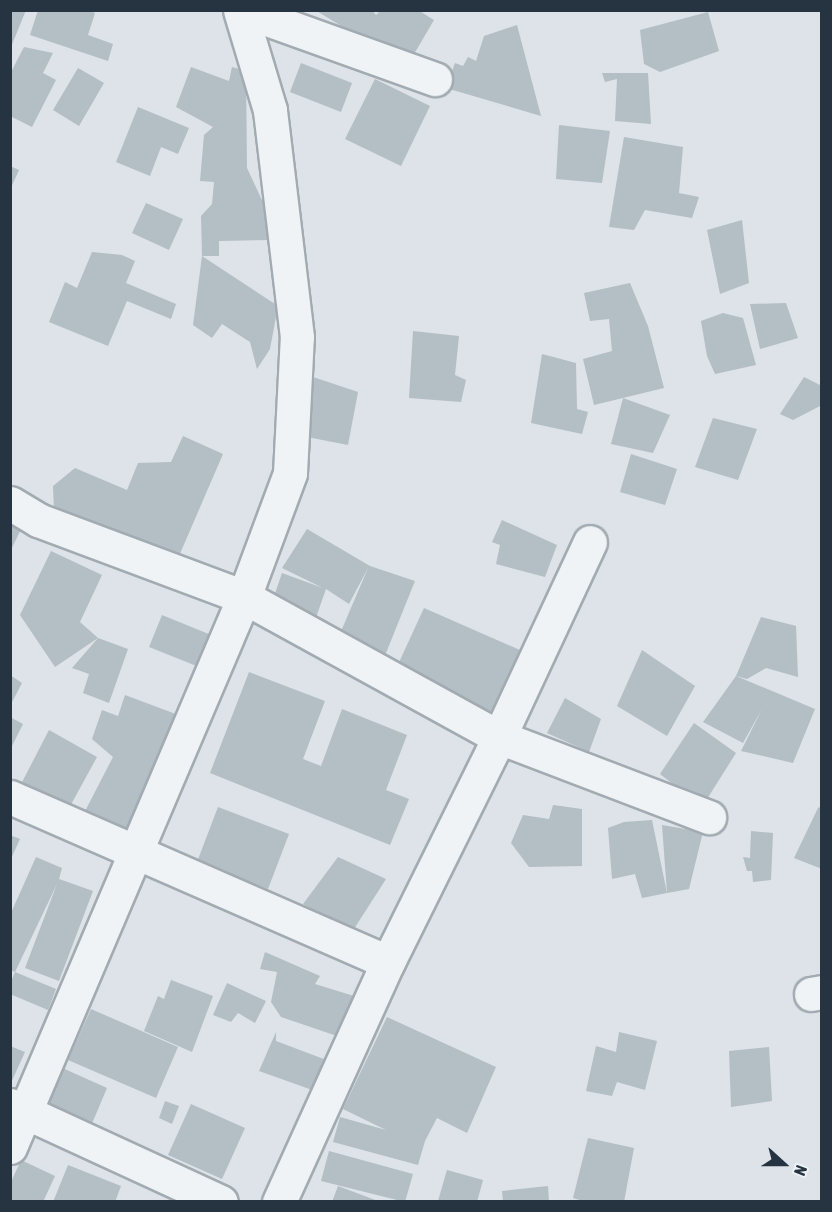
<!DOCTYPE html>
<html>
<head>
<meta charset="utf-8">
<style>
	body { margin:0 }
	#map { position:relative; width:832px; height:1212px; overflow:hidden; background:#dde3e8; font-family:"Asap Condensed",sans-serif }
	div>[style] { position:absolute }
	.building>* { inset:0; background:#b4bec5 }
	.roads { filter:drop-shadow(2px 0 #a2abb2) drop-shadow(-2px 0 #a2abb2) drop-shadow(0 2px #a2abb2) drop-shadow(0 -2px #a2abb2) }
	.street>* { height:33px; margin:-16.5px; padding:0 16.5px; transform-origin:16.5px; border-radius:16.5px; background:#f0f3f6 }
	span { translate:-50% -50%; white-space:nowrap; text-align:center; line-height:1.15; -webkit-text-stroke:4.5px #ecf2f6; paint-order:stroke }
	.frame { position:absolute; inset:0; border:12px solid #253440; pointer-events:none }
	.north { position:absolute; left:754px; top:1134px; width:60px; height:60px; -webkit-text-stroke:4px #ecf2f6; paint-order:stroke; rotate:111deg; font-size:16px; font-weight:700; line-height:24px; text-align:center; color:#253440 }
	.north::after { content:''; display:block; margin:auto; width:21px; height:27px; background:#253440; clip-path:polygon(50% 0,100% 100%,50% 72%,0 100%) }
</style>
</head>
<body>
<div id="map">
	<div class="building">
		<div style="clip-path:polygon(10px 10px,26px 10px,11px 47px,10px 47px)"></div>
		<div style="clip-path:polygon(38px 10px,87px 10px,95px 13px,88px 35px,113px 44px,108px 61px,30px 35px)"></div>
		<div style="clip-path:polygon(315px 10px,372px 10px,376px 15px,381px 10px,418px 10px,434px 20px,407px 66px)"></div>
		<div style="clip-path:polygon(708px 12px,719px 51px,660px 72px,644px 64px,640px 30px)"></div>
		<div style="clip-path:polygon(517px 25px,541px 116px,446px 88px,455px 63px,463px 66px,468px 57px,476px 61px,484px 36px)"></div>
		<div style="clip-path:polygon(24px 47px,53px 53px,43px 73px,56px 80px,32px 127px,10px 116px,10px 74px)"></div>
		<div style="clip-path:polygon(301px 63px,352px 83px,341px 112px,290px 92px)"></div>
		<div style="clip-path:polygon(191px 67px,229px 81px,232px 67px,246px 71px,247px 168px,275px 228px,271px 240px,219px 241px,219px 256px,202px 256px,201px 216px,212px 204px,214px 182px,200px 181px,204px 135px,213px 127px,176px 107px)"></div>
		<div style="clip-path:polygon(78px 68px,104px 83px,79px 126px,53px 110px)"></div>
		<div style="clip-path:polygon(602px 73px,648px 73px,651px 124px,615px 121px,617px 79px,605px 82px)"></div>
		<div style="clip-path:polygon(375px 79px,430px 106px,401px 166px,345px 139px)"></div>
		<div style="clip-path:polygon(138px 107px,189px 128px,178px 154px,161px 147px,150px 176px,116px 162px)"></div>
		<div style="clip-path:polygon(559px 125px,610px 131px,602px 183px,556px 179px)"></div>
		<div style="clip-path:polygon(624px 137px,683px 147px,679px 193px,699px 197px,692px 218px,645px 210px,634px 230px,609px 227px)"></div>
		<div style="clip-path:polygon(10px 166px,19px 170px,10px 190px)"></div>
		<div style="clip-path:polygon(146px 203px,183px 219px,169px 250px,132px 233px)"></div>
		<div style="clip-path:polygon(742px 220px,749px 283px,720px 294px,707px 230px)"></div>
		<div style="clip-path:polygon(92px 252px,122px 255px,135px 261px,126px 283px,176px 304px,171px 319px,127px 301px,108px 346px,49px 322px,65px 282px,77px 288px)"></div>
		<div style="clip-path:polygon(202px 256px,278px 306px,270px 349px,257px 369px,250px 342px,222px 324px,212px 338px,193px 325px)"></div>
		<div style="clip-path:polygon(630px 283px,648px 326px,664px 388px,594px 405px,583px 359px,612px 351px,609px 319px,590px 321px,584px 293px)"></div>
		<div style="clip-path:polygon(786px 303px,798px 338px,760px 349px,750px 304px)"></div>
		<div style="clip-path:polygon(723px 313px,743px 318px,756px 365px,715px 374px,707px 356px,701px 321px)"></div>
		<div style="clip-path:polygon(413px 331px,459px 336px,455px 375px,466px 380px,461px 402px,409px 398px)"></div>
		<div style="clip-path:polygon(542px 354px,576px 363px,577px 409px,588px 412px,582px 434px,531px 423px)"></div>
		<div style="clip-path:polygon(307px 375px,358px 392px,348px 445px,307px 437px)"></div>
		<div style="clip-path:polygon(804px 377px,822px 386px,822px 405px,793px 420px,780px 414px)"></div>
		<div style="clip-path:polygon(623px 398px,670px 415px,653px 453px,611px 444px)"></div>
		<div style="clip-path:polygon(713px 418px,757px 429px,738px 480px,695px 467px)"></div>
		<div style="clip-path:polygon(183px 436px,223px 454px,179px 556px,141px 540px,54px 511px,53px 486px,75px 468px,127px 490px,138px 463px,171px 462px)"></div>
		<div style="clip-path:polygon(631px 454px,677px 469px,665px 505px,620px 492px)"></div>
		<div style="clip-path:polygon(502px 520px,557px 545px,545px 577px,496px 564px,500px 545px,492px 542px)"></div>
		<div style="clip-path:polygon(10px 522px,22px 527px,10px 552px)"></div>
		<div style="clip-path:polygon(307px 529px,370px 566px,415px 581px,384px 658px,336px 643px,368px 568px,349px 604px,326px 589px,313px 626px,269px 611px,282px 573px,323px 588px,282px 568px)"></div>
		<div style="clip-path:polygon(51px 551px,102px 575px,80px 622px,98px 638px,55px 667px,20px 615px)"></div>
		<div style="clip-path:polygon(424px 608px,520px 650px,490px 715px,395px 671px)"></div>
		<div style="clip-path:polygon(162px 615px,221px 639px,209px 671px,149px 647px)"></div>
		<div style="clip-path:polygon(761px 617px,796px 626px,798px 677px,766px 668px,747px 679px,736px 676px,815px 709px,793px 763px,741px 751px,762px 709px,743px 743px,703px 722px,736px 676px)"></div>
		<div style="clip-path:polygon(98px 638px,128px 649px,109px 703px,83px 693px,89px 674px,72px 668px)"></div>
		<div style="clip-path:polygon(642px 650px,695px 686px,667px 736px,617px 706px)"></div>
		<div style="clip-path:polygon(249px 672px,325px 701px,303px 759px,321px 766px,342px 709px,407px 735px,386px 790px,409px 799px,390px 845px,210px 773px)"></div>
		<div style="clip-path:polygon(10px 675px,22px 683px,10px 706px)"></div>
		<div style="clip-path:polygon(125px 695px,181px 716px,125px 841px,81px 819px,113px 757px,92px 739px,102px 710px,118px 716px)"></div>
		<div style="clip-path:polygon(565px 698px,601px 719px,589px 752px,547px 733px)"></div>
		<div style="clip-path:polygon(10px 717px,23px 724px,10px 750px)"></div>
		<div style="clip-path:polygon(694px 723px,736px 753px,702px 807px,660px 774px)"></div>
		<div style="clip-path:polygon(49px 730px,97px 757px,68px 810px,19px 788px)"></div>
		<div style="clip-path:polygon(553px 805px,582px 809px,582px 866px,529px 867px,511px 843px,523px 815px,549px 819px)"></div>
		<div style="clip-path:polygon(822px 806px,822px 869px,794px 858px,818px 808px)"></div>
		<div style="clip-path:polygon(218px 807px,289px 834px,268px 889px,197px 862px)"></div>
		<div style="clip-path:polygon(652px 820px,667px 893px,642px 898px,635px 874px,612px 879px,608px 828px,624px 822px)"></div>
		<div style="clip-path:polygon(662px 825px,703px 832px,689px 889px,667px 893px)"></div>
		<div style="clip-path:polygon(751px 831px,773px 833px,771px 880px,753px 882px,752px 871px,747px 871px,743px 857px,750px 858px)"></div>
		<div style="clip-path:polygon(10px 835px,20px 839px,10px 861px)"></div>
		<div style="clip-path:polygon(36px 857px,62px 868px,59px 879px,93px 891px,59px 981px,25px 968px,57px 884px,15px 972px,10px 970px,10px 915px)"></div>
		<div style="clip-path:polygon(338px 857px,386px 879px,352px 932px,303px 904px)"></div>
		<div style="clip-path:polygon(265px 952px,320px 976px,315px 984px,354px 996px,340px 1037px,281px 1017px,271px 1002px,277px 972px,260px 969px)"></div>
		<div style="clip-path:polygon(15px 972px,56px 989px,48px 1010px,10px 994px,10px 984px)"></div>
		<div style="clip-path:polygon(171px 980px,213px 996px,192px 1052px,144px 1031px,158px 996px,164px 999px)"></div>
		<div style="clip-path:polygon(227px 983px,266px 1001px,255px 1023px,238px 1013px,231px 1022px,213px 1015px)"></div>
		<div style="clip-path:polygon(91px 1009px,178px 1047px,156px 1098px,68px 1060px)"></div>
		<div style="clip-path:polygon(387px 1017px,496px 1067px,467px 1133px,437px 1118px,425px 1141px,418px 1165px,333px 1142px,340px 1117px,386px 1130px,343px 1109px)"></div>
		<div style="clip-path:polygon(276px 1032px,276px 1041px,329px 1061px,315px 1091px,259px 1071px)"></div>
		<div style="clip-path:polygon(619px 1032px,657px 1041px,645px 1090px,617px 1082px,612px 1096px,586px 1091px,596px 1046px,616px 1052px)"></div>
		<div style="clip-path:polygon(10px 1046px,25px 1052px,10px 1085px)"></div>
		<div style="clip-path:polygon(769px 1047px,772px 1101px,731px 1107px,729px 1051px)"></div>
		<div style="clip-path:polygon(58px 1066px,107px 1088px,88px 1133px,38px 1111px)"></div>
		<div style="clip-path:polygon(165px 1101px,179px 1106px,172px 1124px,159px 1118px)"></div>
		<div style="clip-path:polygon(191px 1104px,245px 1128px,222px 1179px,168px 1155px)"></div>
		<div style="clip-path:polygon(588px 1138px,634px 1148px,624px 1202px,586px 1202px,573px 1198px)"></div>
		<div style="clip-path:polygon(329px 1151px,413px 1174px,405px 1202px,321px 1181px)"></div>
		<div style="clip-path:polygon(21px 1160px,55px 1176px,43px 1202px,10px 1202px,10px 1184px)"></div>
		<div style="clip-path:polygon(68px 1165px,121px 1186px,115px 1202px,53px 1202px)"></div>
		<div style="clip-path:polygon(447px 1170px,483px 1180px,477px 1202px,438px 1201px)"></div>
		<div style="clip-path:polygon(338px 1186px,378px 1201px,378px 1202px,332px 1202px)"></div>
		<div style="clip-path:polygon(548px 1186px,549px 1202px,503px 1202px,502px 1191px)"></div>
	</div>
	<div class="roads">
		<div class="street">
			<div style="left:242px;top:10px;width:205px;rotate:19.7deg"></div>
			<div style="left:10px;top:503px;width:33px;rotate:31deg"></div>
			<div style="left:38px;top:520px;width:220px;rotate:20.5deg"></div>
			<div style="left:244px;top:597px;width:291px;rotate:28.8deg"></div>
			<div style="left:499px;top:737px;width:225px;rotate:20.9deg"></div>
			<div style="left:10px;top:797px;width:412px;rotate:23.6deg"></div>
			<div style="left:811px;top:994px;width:11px;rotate:-10deg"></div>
			<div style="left:10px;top:1105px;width:232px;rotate:24.7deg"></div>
			<div style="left:10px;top:1147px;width:598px;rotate:-66.95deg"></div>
			<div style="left:244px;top:597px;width:132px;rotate:-69.6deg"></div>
			<div style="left:290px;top:473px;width:136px;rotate:-87.1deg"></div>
			<div style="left:297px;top:337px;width:229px;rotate:-96.8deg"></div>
			<div style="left:270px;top:110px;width:104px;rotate:-106.7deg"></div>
			<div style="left:279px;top:1202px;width:264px;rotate:-65.6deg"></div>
			<div style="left:388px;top:962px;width:251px;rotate:-63.7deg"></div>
			<div style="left:499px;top:737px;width:215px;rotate:-65deg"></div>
		</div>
	</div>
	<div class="frame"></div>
	<div class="north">N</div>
</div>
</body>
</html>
